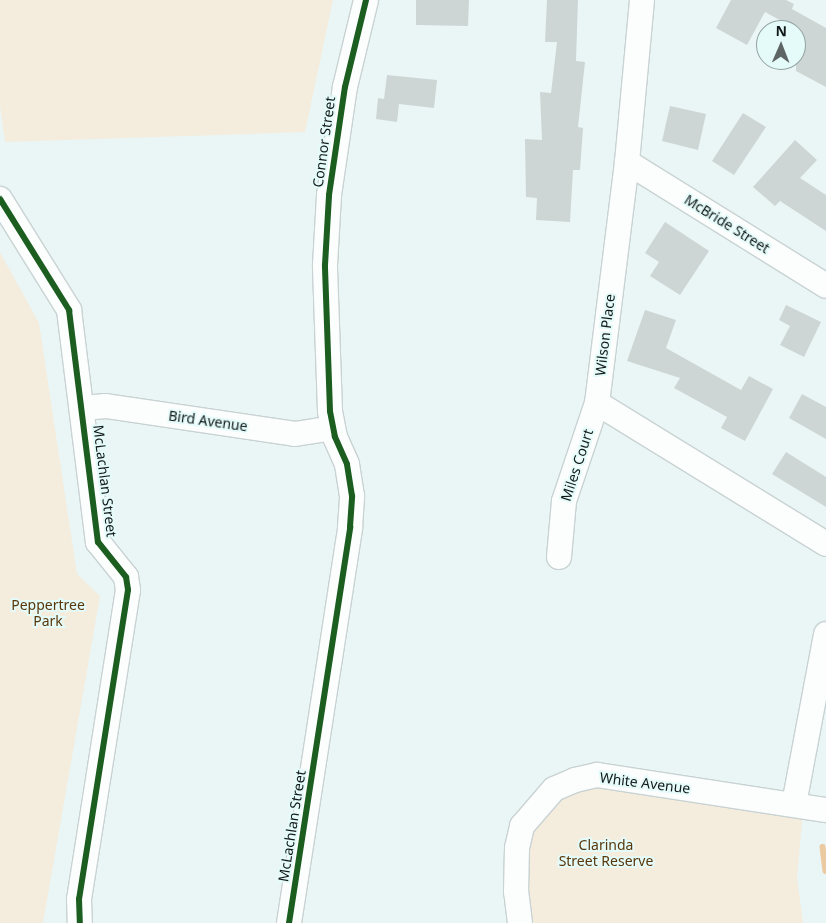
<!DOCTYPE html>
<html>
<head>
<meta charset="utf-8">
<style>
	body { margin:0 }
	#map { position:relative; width:826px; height:923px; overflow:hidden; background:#eaf6f5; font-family:"Noto Sans",sans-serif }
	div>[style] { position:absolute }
	.green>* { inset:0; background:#f4ecdd }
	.stream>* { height:5.5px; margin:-2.75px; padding:0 2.75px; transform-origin:2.75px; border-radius:2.75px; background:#ebcaa2 }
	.building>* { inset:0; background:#cdd6d5 }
	.roads { filter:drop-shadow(1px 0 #c9d2d2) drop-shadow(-1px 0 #c9d2d2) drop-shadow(0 1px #c9d2d2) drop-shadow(0 -1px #c9d2d2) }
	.minor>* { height:24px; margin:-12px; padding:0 12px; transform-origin:12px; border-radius:12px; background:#fcfefe }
	.cycleway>* { height:6px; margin:-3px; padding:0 3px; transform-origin:3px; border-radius:3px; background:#1b5e20 }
	span { translate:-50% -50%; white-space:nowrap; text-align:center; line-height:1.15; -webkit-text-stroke:4px #e5fbf9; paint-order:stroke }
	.street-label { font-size:14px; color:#111918 }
	.park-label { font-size:14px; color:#59370a }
	.north { position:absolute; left:756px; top:20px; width:50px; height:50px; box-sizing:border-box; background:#e5fbf9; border:1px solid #90a19f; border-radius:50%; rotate:1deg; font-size:14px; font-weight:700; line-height:20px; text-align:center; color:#111918 }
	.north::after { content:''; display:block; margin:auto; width:18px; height:22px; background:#5d6665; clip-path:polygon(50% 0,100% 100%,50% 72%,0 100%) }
</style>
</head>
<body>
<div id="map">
	<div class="green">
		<div style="clip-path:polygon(0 0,333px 0,305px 132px,5px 142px,0 106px)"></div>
		<div style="clip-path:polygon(0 252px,39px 323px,77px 574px,100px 596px,43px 923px,0 923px)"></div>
		<div style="clip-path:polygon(598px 781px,803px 812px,797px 877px,803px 923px,530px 923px,525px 891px,528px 831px,559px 798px)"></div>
	</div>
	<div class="stream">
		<div style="left:823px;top:847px;width:24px;rotate:83deg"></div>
	</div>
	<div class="building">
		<div style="clip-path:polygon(416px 0,469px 0,468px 26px,416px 25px)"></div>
		<div style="clip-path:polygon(547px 0,578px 0,576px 61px,585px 62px,578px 127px,583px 128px,580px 170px,573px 170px,570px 222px,536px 220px,537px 198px,526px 197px,525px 139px,542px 140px,540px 92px,551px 93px,557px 42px,545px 42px)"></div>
		<div style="clip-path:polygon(731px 0,786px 0,794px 4px,792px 9px,826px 28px,826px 87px,796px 71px,796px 29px,765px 12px,747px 45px,716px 28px)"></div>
		<div style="clip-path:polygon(387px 75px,437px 80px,434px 108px,399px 104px,397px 122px,376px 119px,378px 98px,384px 99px)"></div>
		<div style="clip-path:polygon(670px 106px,706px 114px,698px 150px,662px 141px)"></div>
		<div style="clip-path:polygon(743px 113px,766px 127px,734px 175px,712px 161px)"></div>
		<div style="clip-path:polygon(795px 140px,817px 160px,800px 178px,826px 195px,826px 231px,780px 201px,775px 206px,753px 187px)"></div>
		<div style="clip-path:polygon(665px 222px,709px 251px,680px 295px,650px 276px,659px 262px,645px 253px)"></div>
		<div style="clip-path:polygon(786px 305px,821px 322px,804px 357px,780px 345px,790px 326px,779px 320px)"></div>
		<div style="clip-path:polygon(645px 310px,676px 320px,666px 348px,741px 390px,749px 376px,773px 389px,745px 441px,721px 428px,727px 417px,674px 388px,680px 378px,627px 361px)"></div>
		<div style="clip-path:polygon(802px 394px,826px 407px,826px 439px,789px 418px)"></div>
		<div style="clip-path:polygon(786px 452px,826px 477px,826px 507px,772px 474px)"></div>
	</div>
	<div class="roads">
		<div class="minor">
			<div style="left:627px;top:162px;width:234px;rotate:31.9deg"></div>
			<div style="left:0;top:199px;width:131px;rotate:58.1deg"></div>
			<div style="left:69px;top:310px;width:234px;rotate:82.9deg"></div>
			<div style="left:98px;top:542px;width:45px;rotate:51.3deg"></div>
			<div style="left:126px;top:577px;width:13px;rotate:81deg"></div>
			<div style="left:128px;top:590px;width:313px;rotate:99deg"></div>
			<div style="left:79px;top:899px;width:24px;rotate:88deg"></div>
			<div style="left:597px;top:403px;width:269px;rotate:31.6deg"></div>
			<div style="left:83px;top:408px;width:23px;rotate:-5deg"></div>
			<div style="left:106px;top:406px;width:191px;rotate:8.4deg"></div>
			<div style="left:295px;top:434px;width:38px;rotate:-9deg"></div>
			<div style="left:559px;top:557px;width:56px;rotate:-84.9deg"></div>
			<div style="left:564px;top:501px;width:103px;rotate:-71.4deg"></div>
			<div style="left:597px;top:403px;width:243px;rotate:-82.9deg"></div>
			<div style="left:627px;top:162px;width:163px;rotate:-84.7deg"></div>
			<div style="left:794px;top:804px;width:173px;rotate:-79.3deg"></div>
			<div style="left:289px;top:923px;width:401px;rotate:-81.2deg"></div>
			<div style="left:350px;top:527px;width:31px;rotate:-86deg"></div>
			<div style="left:352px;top:496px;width:32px;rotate:-99deg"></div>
			<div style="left:347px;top:464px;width:30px;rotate:-114deg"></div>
			<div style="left:335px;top:437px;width:26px;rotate:-101deg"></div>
			<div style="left:330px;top:411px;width:146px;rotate:-92deg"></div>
			<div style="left:325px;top:265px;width:70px;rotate:-86.7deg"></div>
			<div style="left:329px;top:195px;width:109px;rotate:-81.6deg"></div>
			<div style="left:345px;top:87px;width:89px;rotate:-76.4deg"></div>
			<div style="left:520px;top:923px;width:31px;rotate:-97deg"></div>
			<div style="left:516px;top:892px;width:44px;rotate:-88.7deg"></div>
			<div style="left:517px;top:848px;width:23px;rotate:-77deg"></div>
			<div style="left:522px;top:826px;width:49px;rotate:-49.1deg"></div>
			<div style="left:554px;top:789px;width:23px;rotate:-23deg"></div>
			<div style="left:575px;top:780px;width:23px;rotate:-13deg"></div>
			<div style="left:597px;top:775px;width:232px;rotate:8.7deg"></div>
		</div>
	</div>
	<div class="cycleway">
		<div style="left:0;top:199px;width:131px;rotate:58.1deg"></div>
		<div style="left:69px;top:310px;width:234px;rotate:82.9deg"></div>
		<div style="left:98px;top:542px;width:45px;rotate:51.3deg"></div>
		<div style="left:126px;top:577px;width:13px;rotate:81deg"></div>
		<div style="left:128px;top:590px;width:313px;rotate:99deg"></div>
		<div style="left:79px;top:899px;width:24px;rotate:88deg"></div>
		<div style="left:289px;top:923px;width:401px;rotate:-81.2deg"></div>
		<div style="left:350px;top:527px;width:31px;rotate:-86deg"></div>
		<div style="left:352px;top:496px;width:32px;rotate:-99deg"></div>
		<div style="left:347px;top:464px;width:30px;rotate:-114deg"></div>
		<div style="left:335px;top:437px;width:26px;rotate:-101deg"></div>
		<div style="left:330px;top:411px;width:146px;rotate:-92deg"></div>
		<div style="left:325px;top:265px;width:70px;rotate:-86.7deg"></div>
		<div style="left:329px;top:195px;width:109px;rotate:-81.6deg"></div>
		<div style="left:345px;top:87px;width:89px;rotate:-76.4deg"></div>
	</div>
	<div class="street-label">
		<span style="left:324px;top:142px;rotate:-82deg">Connor Street</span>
		<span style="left:727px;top:224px;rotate:32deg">McBride Street</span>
		<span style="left:605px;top:335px;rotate:-83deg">Wilson Place</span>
		<span style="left:208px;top:421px;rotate:8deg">Bird Avenue</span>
		<span style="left:577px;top:465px;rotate:-72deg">Miles Court</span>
		<span style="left:105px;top:481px;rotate:83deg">McLachlan Street</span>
		<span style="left:645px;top:783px;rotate:7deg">White Avenue</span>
		<span style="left:292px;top:826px;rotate:-81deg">McLachlan Street</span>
	</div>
	<div class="park-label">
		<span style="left:48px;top:613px">Peppertree<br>Park</span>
		<span style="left:606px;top:853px">Clarinda<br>Street Reserve</span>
	</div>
	<div class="north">N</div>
</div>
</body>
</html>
